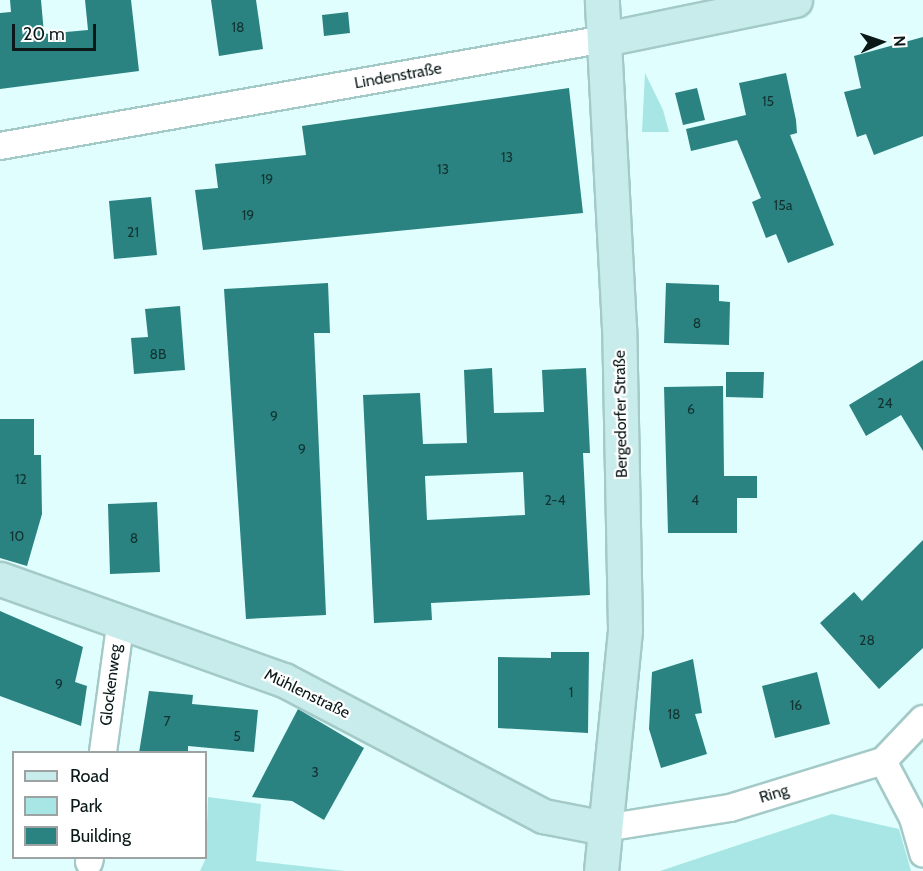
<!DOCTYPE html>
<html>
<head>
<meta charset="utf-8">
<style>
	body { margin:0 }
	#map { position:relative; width:923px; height:871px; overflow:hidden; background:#dffefd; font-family:Cabin,sans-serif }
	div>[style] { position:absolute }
	.green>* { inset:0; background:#a7e6e4 }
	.building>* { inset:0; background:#2a8381 }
	.roads { filter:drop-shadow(2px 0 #a4cac8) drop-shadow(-2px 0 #a4cac8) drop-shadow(0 2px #a4cac8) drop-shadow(0 -2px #a4cac8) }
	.street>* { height:26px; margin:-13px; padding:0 13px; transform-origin:13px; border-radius:13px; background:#fff }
	.secondary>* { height:33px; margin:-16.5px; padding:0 16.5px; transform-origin:16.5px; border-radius:16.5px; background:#c8eceb }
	span { translate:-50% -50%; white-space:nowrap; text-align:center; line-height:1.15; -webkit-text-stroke:4.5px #fff; paint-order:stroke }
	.number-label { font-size:14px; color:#123332 }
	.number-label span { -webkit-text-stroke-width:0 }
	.street-label { font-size:16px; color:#0a1818 }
	.legend { position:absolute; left:12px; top:751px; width:195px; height:108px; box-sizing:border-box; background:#fff; border:2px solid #9da3a3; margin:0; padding:8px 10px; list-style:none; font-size:18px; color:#0a1818 }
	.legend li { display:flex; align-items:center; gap:12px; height:30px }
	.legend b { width:30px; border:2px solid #9da3a3 }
	.north { position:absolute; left:851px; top:12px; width:60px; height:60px; -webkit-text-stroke:4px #fff; paint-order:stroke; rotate:87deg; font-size:16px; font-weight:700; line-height:24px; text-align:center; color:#0a1818 }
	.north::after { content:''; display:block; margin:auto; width:21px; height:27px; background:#0a1818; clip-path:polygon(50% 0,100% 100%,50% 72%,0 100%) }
	.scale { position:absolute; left:12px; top:24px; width:84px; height:27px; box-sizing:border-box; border:3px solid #0a1818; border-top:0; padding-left:8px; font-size:18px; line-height:21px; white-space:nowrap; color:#0a1818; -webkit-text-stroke:4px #fff; paint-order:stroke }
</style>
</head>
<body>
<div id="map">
	<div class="green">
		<div style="clip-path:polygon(645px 73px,663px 110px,669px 132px,642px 132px)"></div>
		<div style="clip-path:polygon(208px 797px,261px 804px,256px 861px,345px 871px,200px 871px,206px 858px)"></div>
		<div style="clip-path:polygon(832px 814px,899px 829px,911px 871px,660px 871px)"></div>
	</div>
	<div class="building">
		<div style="clip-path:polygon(10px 0,41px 0,44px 34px,88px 30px,85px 0,131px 0,139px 71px,0 89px,0 13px,11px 12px)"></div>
		<div style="clip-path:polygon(211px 0,256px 0,263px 49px,219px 56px)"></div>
		<div style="clip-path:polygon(348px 12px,350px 33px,324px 36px,322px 15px)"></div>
		<div style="clip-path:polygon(923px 37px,923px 136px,874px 155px,866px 134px,857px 137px,844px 92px,861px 88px,854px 56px)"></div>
		<div style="clip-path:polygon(786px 73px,796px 120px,797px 133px,790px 135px,834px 245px,788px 263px,776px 234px,766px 238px,752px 202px,761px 198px,737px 140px,691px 151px,686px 129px,746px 115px,739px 83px)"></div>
		<div style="clip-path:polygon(569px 88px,583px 213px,203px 250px,195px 190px,218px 188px,215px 164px,306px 155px,302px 126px)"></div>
		<div style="clip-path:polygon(697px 88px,705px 120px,683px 125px,675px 93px)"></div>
		<div style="clip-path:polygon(151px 197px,157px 255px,114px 259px,109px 201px)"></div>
		<div style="clip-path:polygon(328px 283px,330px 333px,314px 333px,326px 615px,246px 619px,224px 289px)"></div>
		<div style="clip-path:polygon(666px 283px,719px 285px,719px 301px,730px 302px,729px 345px,664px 343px)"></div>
		<div style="clip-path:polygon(180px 306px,185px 370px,134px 374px,131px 338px,148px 337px,145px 309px)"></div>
		<div style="clip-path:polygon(923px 360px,923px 451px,901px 415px,866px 436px,849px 405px)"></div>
		<div style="clip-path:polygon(evenodd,492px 368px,494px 413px,544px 412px,542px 370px,586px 368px,590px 453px,583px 453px,590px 595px,431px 603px,432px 620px,374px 623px,363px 395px,420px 393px,423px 444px,467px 443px,464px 370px,492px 368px,523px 472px,525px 515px,427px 520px,425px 476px,523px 472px)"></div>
		<div style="clip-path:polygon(726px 372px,764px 372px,763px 398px,726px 397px)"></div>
		<div style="clip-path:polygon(723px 386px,724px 476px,757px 476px,757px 498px,737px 498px,737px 533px,668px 533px,664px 387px)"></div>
		<div style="clip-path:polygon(0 419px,34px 419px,34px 455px,41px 455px,42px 514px,27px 566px,0 558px)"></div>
		<div style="clip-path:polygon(157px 502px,160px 572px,110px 574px,108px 504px)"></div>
		<div style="clip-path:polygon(923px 540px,923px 648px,879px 689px,820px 623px,854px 592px,862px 601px)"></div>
		<div style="clip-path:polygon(0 611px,83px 647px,75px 682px,87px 686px,81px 726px,0 696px)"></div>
		<div style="clip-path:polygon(551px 652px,589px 652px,588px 733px,498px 728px,498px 657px,551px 658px)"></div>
		<div style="clip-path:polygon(693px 659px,702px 713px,695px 714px,707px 754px,661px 768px,649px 729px,652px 672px)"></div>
		<div style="clip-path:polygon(817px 672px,830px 724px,775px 738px,762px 686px)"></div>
		<div style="clip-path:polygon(149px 691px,193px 695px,192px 704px,258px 710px,254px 752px,188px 746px,188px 753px,139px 753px)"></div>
		<div style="clip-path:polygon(298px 709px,364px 748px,324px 820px,292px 801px,252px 797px)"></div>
	</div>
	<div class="roads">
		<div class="street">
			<div style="left:0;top:146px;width:614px;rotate:-10.03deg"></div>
			<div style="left:103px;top:752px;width:134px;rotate:-82.3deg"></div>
			<div style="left:883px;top:761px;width:64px;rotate:62.2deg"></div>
			<div style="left:913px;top:818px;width:37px;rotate:74deg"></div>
			<div style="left:605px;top:828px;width:127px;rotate:-9.1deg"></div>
			<div style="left:730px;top:808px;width:160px;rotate:-17.1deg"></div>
			<div style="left:883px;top:761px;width:58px;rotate:-46.4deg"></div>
			<div style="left:89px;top:862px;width:4px;rotate:-76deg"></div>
		</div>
		<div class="secondary">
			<div style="left:605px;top:39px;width:194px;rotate:-11.6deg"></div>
			<div style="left:0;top:579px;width:301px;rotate:19.6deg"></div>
			<div style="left:284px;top:680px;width:293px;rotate:27.7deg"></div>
			<div style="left:543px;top:816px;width:63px;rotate:11deg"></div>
			<div style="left:601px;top:871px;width:243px;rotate:-84.3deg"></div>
			<div style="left:625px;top:629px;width:301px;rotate:-91.1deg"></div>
			<div style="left:619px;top:328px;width:328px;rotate:-93deg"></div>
		</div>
	</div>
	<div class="number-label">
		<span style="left:238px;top:27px">18</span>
		<span style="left:768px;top:101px">15</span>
		<span style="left:507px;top:157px">13</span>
		<span style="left:443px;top:169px">13</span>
		<span style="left:267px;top:179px">19</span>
		<span style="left:783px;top:205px">15a</span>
		<span style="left:248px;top:215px">19</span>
		<span style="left:133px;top:232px">21</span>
		<span style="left:697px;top:323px">8</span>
		<span style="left:158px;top:354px">8B</span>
		<span style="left:885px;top:403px">24</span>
		<span style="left:691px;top:409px">6</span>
		<span style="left:274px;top:416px">9</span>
		<span style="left:302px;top:449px">9</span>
		<span style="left:21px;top:479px">12</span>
		<span style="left:555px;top:500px">2-4</span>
		<span style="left:695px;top:500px">4</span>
		<span style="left:17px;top:536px">10</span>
		<span style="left:134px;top:538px">8</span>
		<span style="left:867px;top:640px">28</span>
		<span style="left:59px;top:684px">9</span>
		<span style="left:571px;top:692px">1</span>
		<span style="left:796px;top:705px">16</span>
		<span style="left:674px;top:714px">18</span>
		<span style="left:167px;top:721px">7</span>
		<span style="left:237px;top:736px">5</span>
		<span style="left:315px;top:772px">3</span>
	</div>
	<div class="street-label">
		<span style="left:398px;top:76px;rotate:-10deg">Lindenstraße</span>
		<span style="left:621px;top:414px;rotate:-91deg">Bergedorfer Straße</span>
		<span style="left:111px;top:685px;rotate:-83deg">Glockenweg</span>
		<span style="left:307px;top:694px;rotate:26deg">Mühlenstraße</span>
		<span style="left:774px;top:794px;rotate:-17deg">Ring</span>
	</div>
	<ul class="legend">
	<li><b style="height:8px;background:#c8eceb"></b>Road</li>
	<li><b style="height:16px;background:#a7e6e4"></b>Park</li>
	<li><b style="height:16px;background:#2a8381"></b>Building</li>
	</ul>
	<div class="north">N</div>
	<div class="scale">20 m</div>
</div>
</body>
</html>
